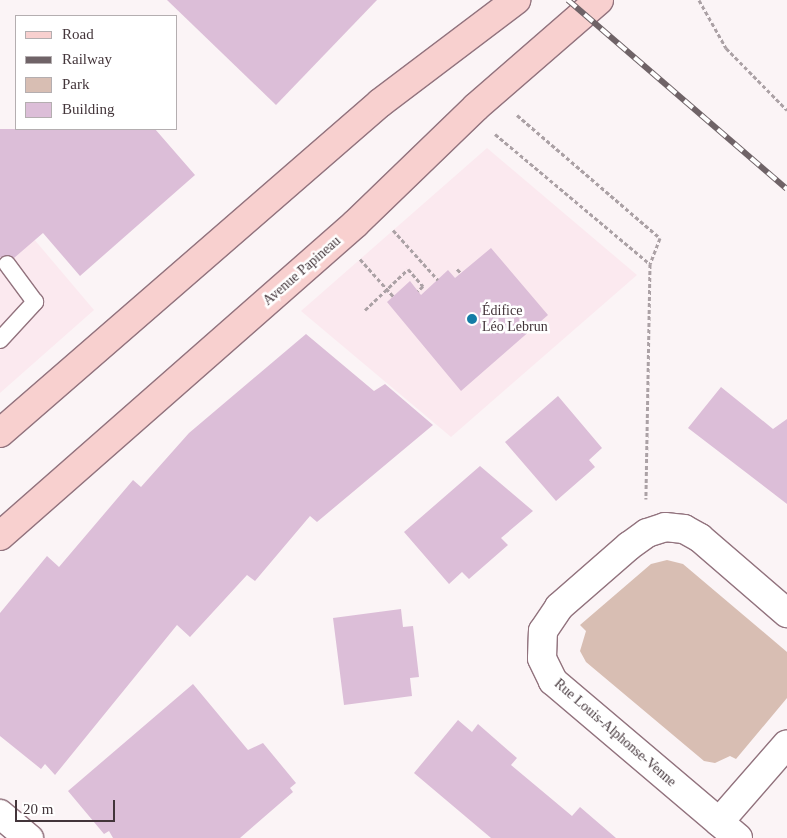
<!DOCTYPE html>
<html>
<head>
<meta charset="utf-8">
<style>
	body { margin:0 }
	#map { position:relative; width:787px; height:838px; overflow:hidden; background:#fbf4f6; font-family:Georgia,serif }
	div>[style] { position:absolute }
	.built>* { inset:0; background:#fbe9ef }
	.green>* { inset:0; background:#d8beb3 }
	.building>* { inset:0; background:#dcbed8 }
	.path>* { height:3px; margin-top:-1.5px; transform-origin:0; background:repeating-linear-gradient(90deg,#aba1a5 0 4px,transparent 0 6.5px) }
	.roads { filter:drop-shadow(1px 0 #92737e) drop-shadow(-1px 0 #92737e) drop-shadow(0 1px #92737e) drop-shadow(0 -1px #92737e) }
	.lane>* { height:16px; margin:-8px; padding:0 8px; transform-origin:8px; border-radius:8px; background:#fff }
	.street>* { height:28px; margin:-14px; padding:0 14px; transform-origin:14px; border-radius:14px; background:#fff }
	.secondary>* { height:28px; margin:-14px; padding:0 14px; transform-origin:14px; border-radius:14px; background:#fff }
	.primary>* { height:28px; margin:-14px; padding:0 14px; transform-origin:14px; border-radius:14px; background:#f8d0cf }
	.rail>* { height:5.5px; margin-top:-2.75px; transform-origin:0; background:repeating-linear-gradient(90deg,#fff 0 11px,#6f6367 0 22px); box-sizing:border-box; border-block:1px solid #6f6367 }
	.dots>* { width:14px; height:14px; translate:-50% -50%; box-sizing:border-box; border:2px solid #fff; border-radius:50% }
	span { translate:-50% -50%; white-space:nowrap; text-align:center; line-height:1.15; -webkit-text-stroke:5px #fff; paint-order:stroke }
	.street-label { font-size:14px; color:#43353a }
	.poi-label { font-size:14px; color:#43353a }
	.left { translate:0 -50%; text-align:left }
	.legend { position:absolute; left:15px; top:15px; width:162px; height:115px; box-sizing:border-box; background:#fff; border:1px solid #b4aeb0; margin:0; padding:6px 9px; list-style:none; font-size:15px; color:#43353a }
	.legend li { display:flex; align-items:center; gap:10px; height:25px }
	.legend b { width:25px; border:1px solid #b4aeb0 }
	.scale { position:absolute; left:15px; top:800px; width:100px; height:22px; box-sizing:border-box; border:2px solid #43353a; border-top:0; padding-left:6px; font-size:15px; line-height:18px; white-space:nowrap; color:#43353a; -webkit-text-stroke:4px #fff; paint-order:stroke }
</style>
</head>
<body>
<div id="map">
	<div class="built">
		<div style="clip-path:polygon(487px 148px,637px 275px,451px 437px,301px 311px)"></div>
		<div style="clip-path:polygon(0 199px,94px 310px,0 393px)"></div>
	</div>
	<div class="green">
		<div style="clip-path:polygon(667px 560px,683px 564px,787px 652px,787px 698px,736px 759px,730px 756px,715px 763px,704px 761px,586px 662px,580px 651px,586px 631px,580px 625px,651px 564px)"></div>
	</div>
	<div class="building">
		<div style="clip-path:polygon(167px 0,377px 0,276px 105px)"></div>
		<div style="clip-path:polygon(0 129px,155px 129px,195px 175px,80px 276px,43px 233px,14px 258px,0 257px)"></div>
		<div style="clip-path:polygon(491px 248px,548px 315px,461px 391px,387px 302px,410px 281px,421px 295px,448px 270px,455px 278px)"></div>
		<div style="clip-path:polygon(306px 334px,374px 391px,385px 384px,433px 425px,317px 522px,310px 516px,255px 581px,247px 575px,190px 637px,177px 625px,55px 775px,45px 764px,41px 769px,0 736px,0 613px,47px 556px,59px 567px,133px 480px,141px 487px,189px 433px)"></div>
		<div style="clip-path:polygon(721px 387px,773px 429px,787px 419px,787px 504px,688px 428px)"></div>
		<div style="clip-path:polygon(558px 396px,602px 448px,589px 460px,595px 467px,556px 501px,505px 442px)"></div>
		<div style="clip-path:polygon(480px 466px,533px 511px,501px 538px,508px 545px,469px 579px,462px 572px,449px 584px,404px 532px)"></div>
		<div style="clip-path:polygon(401px 609px,403px 627px,413px 626px,419px 677px,410px 678px,412px 696px,344px 705px,333px 618px)"></div>
		<div style="clip-path:polygon(193px 684px,248px 750px,263px 743px,296px 783px,290px 788px,293px 792px,240px 838px,113px 838px,109px 831px,104px 834px,68px 791px)"></div>
		<div style="clip-path:polygon(458px 720px,472px 732px,478px 724px,517px 758px,511px 765px,572px 816px,580px 807px,616px 838px,491px 838px,414px 773px)"></div>
	</div>
	<div class="path">
		<div style="left:699px;top:0;width:55px;rotate:60.6deg"></div>
		<div style="left:726px;top:48px;width:87px;rotate:45.5deg"></div>
		<div style="left:517px;top:115px;width:189px;rotate:40.7deg"></div>
		<div style="left:660px;top:238px;width:28px;rotate:111deg"></div>
		<div style="left:495px;top:134px;width:202px;rotate:40deg"></div>
		<div style="left:650px;top:264px;width:235px;rotate:91deg"></div>
		<div style="left:393px;top:230px;width:67px;rotate:48deg"></div>
		<div style="left:360px;top:259px;width:50px;rotate:48.3deg"></div>
		<div style="left:457px;top:269px;width:6px;rotate:45deg"></div>
		<div style="left:365px;top:310px;width:59px;rotate:-43.6deg"></div>
		<div style="left:408px;top:269px;width:23px;rotate:49deg"></div>
		<div style="left:423px;top:286px;width:7px;rotate:135deg"></div>
	</div>
	<div class="roads">
		<div class="lane">
			<div style="left:0;top:340px;width:52px;rotate:-47.4deg"></div>
			<div style="left:35px;top:302px;width:47px;rotate:-126.4deg"></div>
		</div>
		<div class="street">
			<div style="left:719px;top:822px;width:103px;rotate:-48.9deg"></div>
			<div style="left:738px;top:838px;width:243px;rotate:-139.7deg"></div>
			<div style="left:553px;top:681px;width:25px;rotate:-116deg"></div>
			<div style="left:542px;top:658px;width:27px;rotate:-88deg"></div>
			<div style="left:543px;top:631px;width:29px;rotate:-56deg"></div>
			<div style="left:559px;top:607px;width:93px;rotate:-41.1deg"></div>
			<div style="left:629px;top:546px;width:22px;rotate:-36deg"></div>
			<div style="left:647px;top:533px;width:19px;rotate:-18deg"></div>
			<div style="left:665px;top:527px;width:19px;rotate:6deg"></div>
			<div style="left:684px;top:529px;width:18px;rotate:29deg"></div>
			<div style="left:700px;top:538px;width:115px;rotate:40.8deg"></div>
		</div>
		<div class="secondary">
			<div style="left:0;top:814px;width:38px;rotate:40deg"></div>
		</div>
		<div class="primary">
			<div style="left:0;top:433px;width:503px;rotate:-40.97deg"></div>
			<div style="left:380px;top:103px;width:171px;rotate:-37.1deg"></div>
			<div style="left:0;top:536px;width:473px;rotate:-41.3deg"></div>
			<div style="left:355px;top:224px;width:168px;rotate:-44deg"></div>
			<div style="left:476px;top:107px;width:163px;rotate:-41deg"></div>
		</div>
	</div>
	<div class="rail">
		<div style="left:568px;top:0;width:289px;rotate:40.8deg"></div>
	</div>
	<div class="dots">
		<div style="left:472px;top:319px;background:#147ca6"></div>
	</div>
	<div class="street-label">
		<span style="left:302px;top:271px;rotate:-41deg">Avenue Papineau</span>
		<span style="left:615px;top:733px;rotate:41deg">Rue Louis-Alphonse-Venne</span>
	</div>
	<div class="poi-label">
		<span class="left" style="left:482px;top:319px">Édifice<br>Léo Lebrun</span>
	</div>
	<ul class="legend">
	<li><b style="height:6px;background:#f8d0cf"></b>Road</li>
	<li><b style="height:6px;background:#6f6367"></b>Railway</li>
	<li><b style="height:14px;background:#d8beb3"></b>Park</li>
	<li><b style="height:14px;background:#dcbed8"></b>Building</li>
	</ul>
	<div class="scale">20 m</div>
</div>
</body>
</html>
